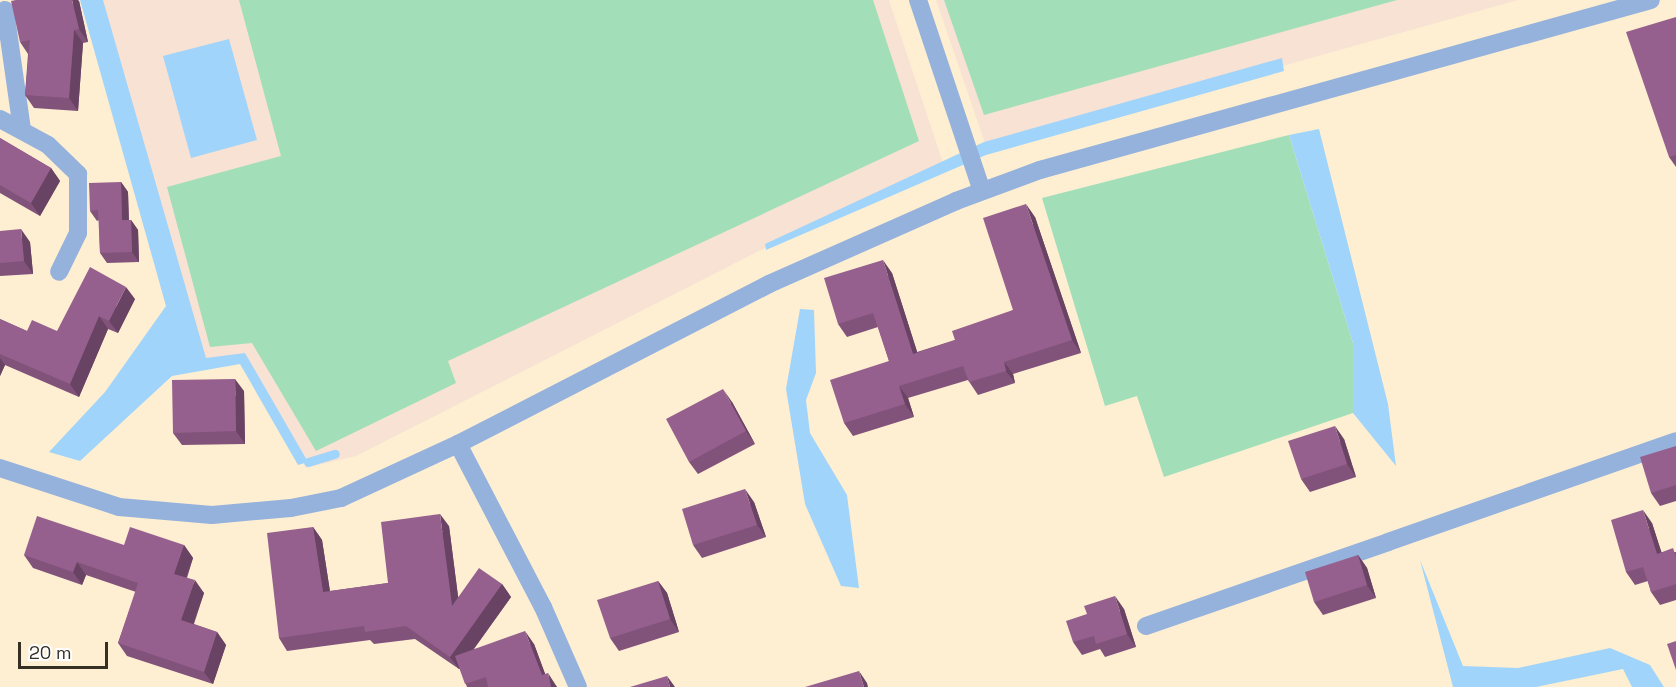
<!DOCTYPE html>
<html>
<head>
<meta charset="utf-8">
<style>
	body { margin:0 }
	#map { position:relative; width:1676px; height:687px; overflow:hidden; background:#feefd2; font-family:"Space Grotesk",sans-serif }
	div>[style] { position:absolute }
	.education>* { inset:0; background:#f7e2d4 }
	.green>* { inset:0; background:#a2dfb9 }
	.water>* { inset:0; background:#a1d4fa }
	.stream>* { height:9px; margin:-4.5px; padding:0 4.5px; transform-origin:4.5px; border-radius:4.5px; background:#a1d4fa }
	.pedestrian>* { height:18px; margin:-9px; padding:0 9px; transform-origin:9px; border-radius:9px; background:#95b2dd }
	.minor>* { height:18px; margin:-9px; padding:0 9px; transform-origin:9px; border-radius:9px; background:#95b2dd }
	.tertiary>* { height:18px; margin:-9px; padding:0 9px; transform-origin:9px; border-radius:9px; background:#95b2dd }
	.wall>* { inset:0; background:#81537a }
	.shaded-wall>* { inset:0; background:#694363 }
	.building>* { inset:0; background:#96608e }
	span { translate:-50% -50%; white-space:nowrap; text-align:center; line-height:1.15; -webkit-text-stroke:6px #fefefe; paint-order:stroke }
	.scale { position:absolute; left:18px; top:642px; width:90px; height:27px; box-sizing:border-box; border:3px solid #352f24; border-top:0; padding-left:8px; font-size:18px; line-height:21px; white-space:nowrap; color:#352f24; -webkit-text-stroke:4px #fefefe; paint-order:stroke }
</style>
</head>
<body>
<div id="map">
	<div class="education">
		<div style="clip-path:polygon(90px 0,889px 0,945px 169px,761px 250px,356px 456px,306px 468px,244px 359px,201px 363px)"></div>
		<div style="clip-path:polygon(936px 0,1518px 0,987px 149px)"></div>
	</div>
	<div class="green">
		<div style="clip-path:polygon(239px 0,873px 0,919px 141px,448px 361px,456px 383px,316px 451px,252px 343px,210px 347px,167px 187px,281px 156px)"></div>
		<div style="clip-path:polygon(944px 0,1397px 0,984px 115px)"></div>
		<div style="clip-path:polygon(1289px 135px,1353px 343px,1353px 413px,1164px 477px,1137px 396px,1105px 406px,1042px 198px)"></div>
	</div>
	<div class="water">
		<div style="clip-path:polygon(80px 0,103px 0,206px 358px,245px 353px,308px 462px,298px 465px,240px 364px,172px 376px,80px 461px,49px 452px,105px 392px,166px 306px)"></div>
		<div style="clip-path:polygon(229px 39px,257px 140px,191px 158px,163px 56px)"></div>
		<div style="clip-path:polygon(1282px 58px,1284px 71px,986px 155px,766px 250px,765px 244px,984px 142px)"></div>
		<div style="clip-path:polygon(1319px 129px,1388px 404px,1396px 466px,1353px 413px,1353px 343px,1289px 135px)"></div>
		<div style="clip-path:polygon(800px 309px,814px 310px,816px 373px,806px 400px,810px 433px,847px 495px,859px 588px,841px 586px,805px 504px,786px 389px)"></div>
		<div style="clip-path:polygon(1420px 560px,1463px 666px,1518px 668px,1610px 648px,1650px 665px,1664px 687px,1632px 687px,1623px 669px,1536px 687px,1453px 687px)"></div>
	</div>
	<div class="stream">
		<div style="left:308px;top:462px;width:28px;rotate:-17deg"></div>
	</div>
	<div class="pedestrian">
		<div style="left:1146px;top:626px;width:256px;rotate:-19.1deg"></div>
	</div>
	<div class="minor">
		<div style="left:918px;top:0;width:201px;rotate:71.5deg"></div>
		<div style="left:5px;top:10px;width:121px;rotate:81.9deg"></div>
		<div style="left:0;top:119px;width:55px;rotate:28.4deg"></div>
		<div style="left:48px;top:145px;width:42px;rotate:44deg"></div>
		<div style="left:78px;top:174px;width:59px;rotate:90deg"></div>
		<div style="left:78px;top:233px;width:43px;rotate:116deg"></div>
		<div style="left:458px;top:444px;width:184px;rotate:62.5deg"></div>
		<div style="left:543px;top:607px;width:87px;rotate:66.4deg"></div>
		<div style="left:1388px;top:542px;width:305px;rotate:-19.3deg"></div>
	</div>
	<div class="tertiary">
		<div style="left:0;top:468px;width:125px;rotate:18.1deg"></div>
		<div style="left:119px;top:507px;width:93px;rotate:4.9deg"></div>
		<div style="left:212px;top:515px;width:79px;rotate:-5.1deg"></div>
		<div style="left:291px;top:508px;width:51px;rotate:-11.3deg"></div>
		<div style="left:341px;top:498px;width:129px;rotate:-24.8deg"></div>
		<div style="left:458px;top:444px;width:350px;rotate:-27.2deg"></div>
		<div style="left:769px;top:284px;width:205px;rotate:-23.9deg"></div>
		<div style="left:956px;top:201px;width:90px;rotate:-20.3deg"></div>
		<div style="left:1040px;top:170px;width:634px;rotate:-15.55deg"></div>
	</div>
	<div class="wall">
		<div style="clip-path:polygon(79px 1px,88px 42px,83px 43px,78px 111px,34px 108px,25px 95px,28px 54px,20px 42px)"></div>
		<div style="clip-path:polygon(1676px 17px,1676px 167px,1669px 157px)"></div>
		<div style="clip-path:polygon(0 138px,51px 168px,60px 181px,40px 216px,0 193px)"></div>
		<div style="clip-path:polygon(121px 182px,128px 192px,129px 220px,131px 220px,138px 230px,139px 262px,107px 263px,100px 253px,99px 220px,97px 221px,90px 211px)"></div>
		<div style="clip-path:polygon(1035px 217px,1081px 353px,1013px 374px,1015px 383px,978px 395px,968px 380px,908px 398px,914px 417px,853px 436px,844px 423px,889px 361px,878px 327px,847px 337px,838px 324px,892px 273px,917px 352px,955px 340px,1013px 310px)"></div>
		<div style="clip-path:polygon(0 231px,30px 242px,33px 274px,0 276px)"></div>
		<div style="clip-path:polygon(135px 299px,118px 333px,108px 329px,79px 397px,5px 365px,0 376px,0 319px,27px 331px,57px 331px)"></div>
		<div style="clip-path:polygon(244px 391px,245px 444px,182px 445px,173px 433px)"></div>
		<div style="clip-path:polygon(732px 402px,755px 444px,698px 474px,689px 462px)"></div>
		<div style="clip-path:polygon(1344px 439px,1356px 477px,1310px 492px,1301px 479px)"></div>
		<div style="clip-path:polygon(1676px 446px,1676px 501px,1660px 506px,1651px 493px)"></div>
		<div style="clip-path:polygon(754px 502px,766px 537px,702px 558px,693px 545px)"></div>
		<div style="clip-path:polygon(1652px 523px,1661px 552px,1676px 552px,1676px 600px,1660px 605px,1651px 592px,1648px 581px,1635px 585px,1626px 572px)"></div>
		<div style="clip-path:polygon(449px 526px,458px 597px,502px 584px,511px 597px,474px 649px,534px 644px,545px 674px,557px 687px,467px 687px,460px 669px,459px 669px,415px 639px,374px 644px,370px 640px,287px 651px,279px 638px,313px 527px,322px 540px,330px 591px,388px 583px)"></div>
		<div style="clip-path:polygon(124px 545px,184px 545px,193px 558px,187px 578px,204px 593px,194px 624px,217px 632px,226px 645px,213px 684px,127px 656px,118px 643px,136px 592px,86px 575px,82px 585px,33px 568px,24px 555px)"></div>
		<div style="clip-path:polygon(1358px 555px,1367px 568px,1376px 598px,1323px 615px,1314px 602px)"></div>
		<div style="clip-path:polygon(658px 581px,667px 593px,679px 632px,619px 651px,610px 638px)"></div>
		<div style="clip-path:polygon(1124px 609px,1136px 647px,1105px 657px,1100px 649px,1082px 655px,1073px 642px)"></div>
	</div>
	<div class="shaded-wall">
		<div style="clip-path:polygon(72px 0,78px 0,79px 1px,88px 42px,79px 29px)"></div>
		<div style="clip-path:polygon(74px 30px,83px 43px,78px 111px,69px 98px)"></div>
		<div style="clip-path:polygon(51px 168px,60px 181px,40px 216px,31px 203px)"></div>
		<div style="clip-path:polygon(121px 182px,128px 192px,129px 230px,122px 220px)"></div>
		<div style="clip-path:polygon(1026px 204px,1035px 217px,1081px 353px,1072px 340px)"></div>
		<div style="clip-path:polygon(131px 220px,138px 230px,139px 262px,132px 252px)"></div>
		<div style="clip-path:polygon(21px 229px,30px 242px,33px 274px,24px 261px)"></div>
		<div style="clip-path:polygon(883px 260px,892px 273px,922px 367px,913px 354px)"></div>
		<div style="clip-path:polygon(126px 287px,135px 299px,118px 333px,109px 321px)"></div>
		<div style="clip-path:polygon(99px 316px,108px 329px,79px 397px,70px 384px)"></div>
		<div style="clip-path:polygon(0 358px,5px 365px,0 376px)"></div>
		<div style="clip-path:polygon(1004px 362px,1013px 374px,1015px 383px,1006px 371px)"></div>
		<div style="clip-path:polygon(235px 379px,244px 391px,245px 444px,236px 431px)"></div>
		<div style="clip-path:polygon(899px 386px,908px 398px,914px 417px,905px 404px)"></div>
		<div style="clip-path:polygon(723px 389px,732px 402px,755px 444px,746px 431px)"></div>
		<div style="clip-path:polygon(1335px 426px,1344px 439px,1356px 477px,1347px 464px)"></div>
		<div style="clip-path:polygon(745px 489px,754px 502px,766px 537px,757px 525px)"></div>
		<div style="clip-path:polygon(1643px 510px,1652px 523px,1666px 566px,1657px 554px)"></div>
		<div style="clip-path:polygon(440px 514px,449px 526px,461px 619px,452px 606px)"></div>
		<div style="clip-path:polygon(313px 527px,322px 540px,332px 605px,323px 592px)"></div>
		<div style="clip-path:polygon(184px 545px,193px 558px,183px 586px,174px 574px)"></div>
		<div style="clip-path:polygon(1358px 555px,1367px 568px,1376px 598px,1367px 585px)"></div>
		<div style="clip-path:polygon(77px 562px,86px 575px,82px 585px,73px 572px)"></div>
		<div style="clip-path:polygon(195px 580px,204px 593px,190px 633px,181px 620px)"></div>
		<div style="clip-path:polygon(658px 581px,667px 593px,679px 632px,670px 619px)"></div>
		<div style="clip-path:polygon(502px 584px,511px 597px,459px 669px,450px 657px)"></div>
		<div style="clip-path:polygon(1115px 596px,1124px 609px,1136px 647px,1127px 634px)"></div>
		<div style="clip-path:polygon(525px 631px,534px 644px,550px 687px,542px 675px)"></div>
		<div style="clip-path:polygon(217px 632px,226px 645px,213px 684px,204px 672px)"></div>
		<div style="clip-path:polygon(859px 671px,867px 683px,868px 687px,864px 687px)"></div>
		<div style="clip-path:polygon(548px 673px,557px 687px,551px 687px)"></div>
		<div style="clip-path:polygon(667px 676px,675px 687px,670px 687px)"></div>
	</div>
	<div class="building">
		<div style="clip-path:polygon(16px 0,72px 0,79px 29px,74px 30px,69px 98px,25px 95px,30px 40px,20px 42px,11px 1px)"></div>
		<div style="clip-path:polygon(1676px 17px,1676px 155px,1669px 157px,1626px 32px)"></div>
		<div style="clip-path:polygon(0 138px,51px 168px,31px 203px,0 185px)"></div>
		<div style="clip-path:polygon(121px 182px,122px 220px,131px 220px,132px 252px,100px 253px,98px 210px,90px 211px,89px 183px)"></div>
		<div style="clip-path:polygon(1026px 204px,1072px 340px,1004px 362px,1006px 371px,969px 382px,963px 366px,899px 386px,905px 404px,844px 423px,830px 380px,889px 361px,873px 313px,838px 324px,824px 278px,883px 260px,913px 354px,955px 340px,952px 331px,1013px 310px,983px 218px)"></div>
		<div style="clip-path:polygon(21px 229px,24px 261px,0 263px,0 231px)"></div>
		<div style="clip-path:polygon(90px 267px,126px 287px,109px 321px,99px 316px,70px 384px,0 354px,0 319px,27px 331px,32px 320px,57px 331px)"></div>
		<div style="clip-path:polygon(235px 379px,236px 431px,173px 433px,172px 380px)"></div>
		<div style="clip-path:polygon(723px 389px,746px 431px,689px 462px,666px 419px)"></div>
		<div style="clip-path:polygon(1335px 426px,1347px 464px,1301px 479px,1288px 441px)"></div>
		<div style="clip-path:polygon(1676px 446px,1676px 485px,1651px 493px,1640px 457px)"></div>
		<div style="clip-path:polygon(745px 489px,757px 525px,693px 545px,682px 509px)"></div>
		<div style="clip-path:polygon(1643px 510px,1657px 554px,1673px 548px,1676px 557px,1676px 584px,1651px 592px,1643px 567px,1626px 572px,1611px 520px)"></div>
		<div style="clip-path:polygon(440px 514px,452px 606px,479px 568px,502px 584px,450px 657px,406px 626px,365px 632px,364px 626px,279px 638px,267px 533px,313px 527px,323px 592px,388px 583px,381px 522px)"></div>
		<div style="clip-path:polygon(37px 516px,124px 545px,130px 527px,184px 545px,174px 574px,195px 580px,181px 620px,217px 632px,204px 672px,118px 643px,138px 583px,77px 562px,73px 572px,24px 555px)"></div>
		<div style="clip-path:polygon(1358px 555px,1367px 585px,1314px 602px,1305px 572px)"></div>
		<div style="clip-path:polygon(658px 581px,670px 619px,610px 638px,597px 600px)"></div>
		<div style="clip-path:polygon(1115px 596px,1127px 634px,1096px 644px,1094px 636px,1073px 642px,1066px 621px,1087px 614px,1084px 606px)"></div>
		<div style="clip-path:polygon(525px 631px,542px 675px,548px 673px,551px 687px,488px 687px,486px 677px,465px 684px,455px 656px)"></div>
		<div style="clip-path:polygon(1676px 641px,1676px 670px,1667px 644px)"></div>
		<div style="clip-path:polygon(859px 671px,864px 687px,805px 687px)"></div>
		<div style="clip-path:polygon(667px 676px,670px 687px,630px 687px)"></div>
	</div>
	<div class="scale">20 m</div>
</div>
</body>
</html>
